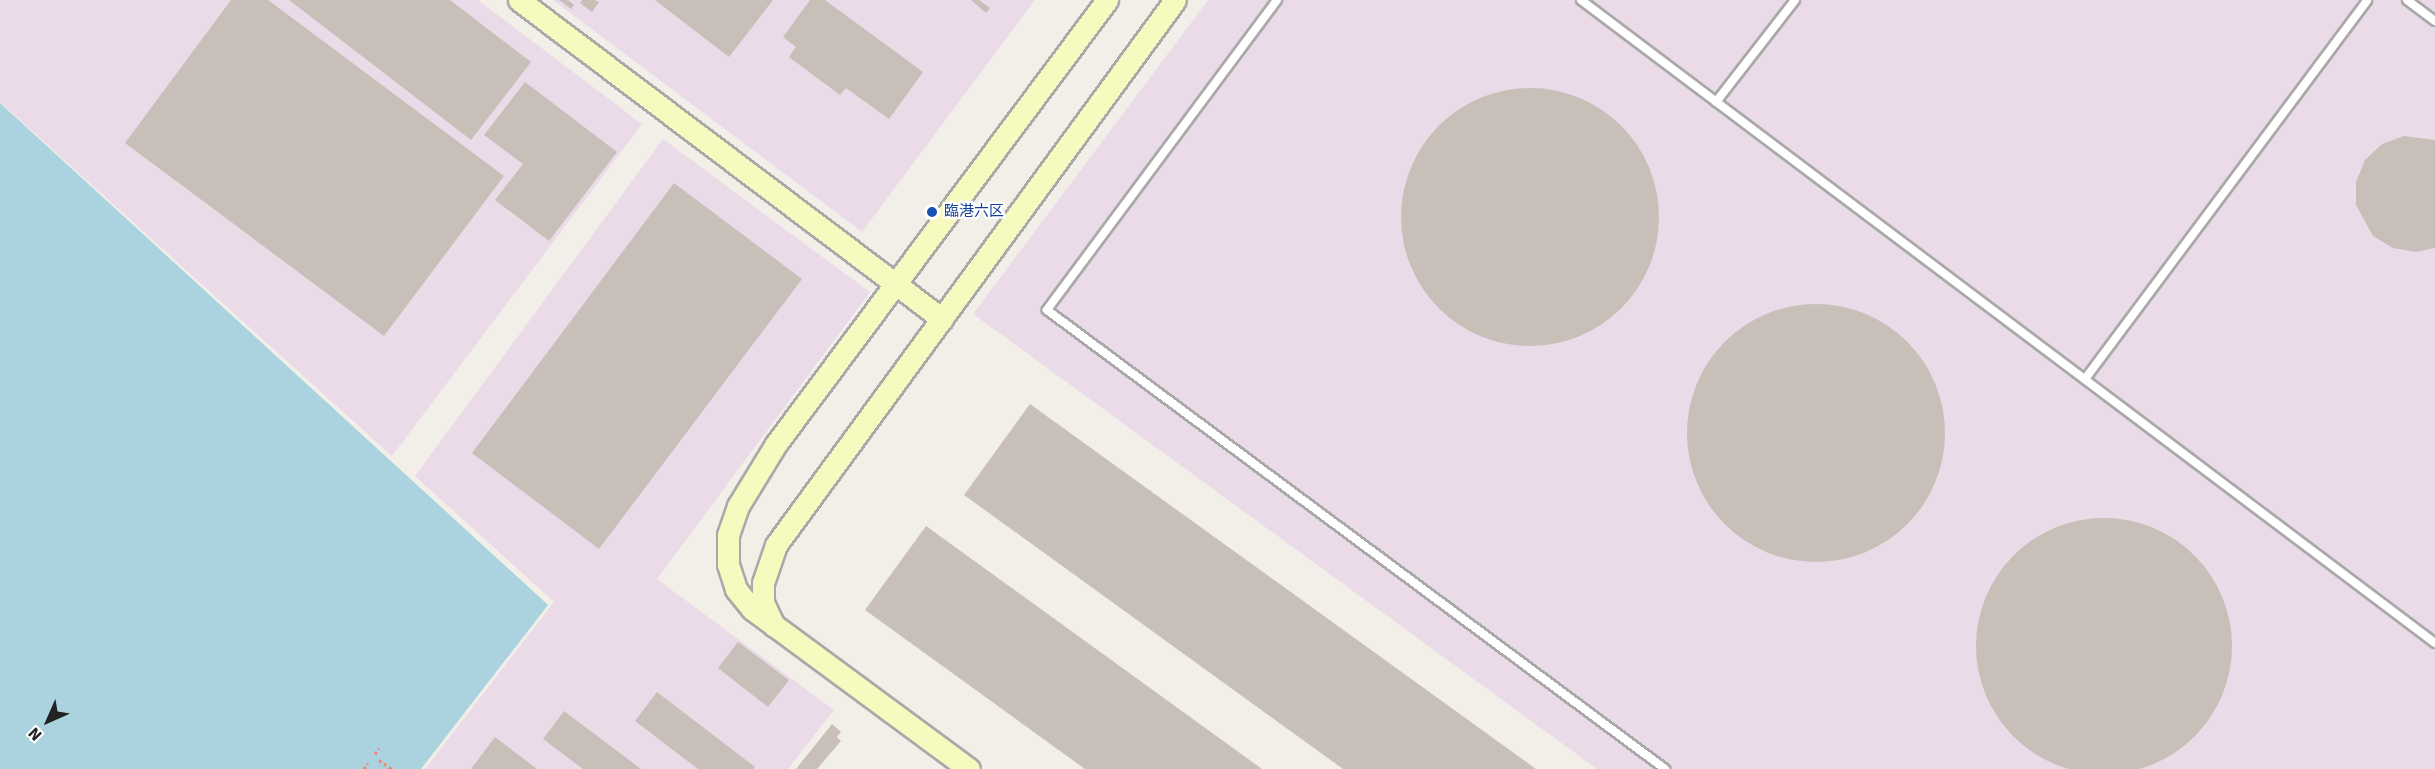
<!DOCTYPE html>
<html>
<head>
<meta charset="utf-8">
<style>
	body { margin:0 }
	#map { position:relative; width:2435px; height:769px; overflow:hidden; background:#f2efe9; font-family:Signika,"Noto Sans JP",sans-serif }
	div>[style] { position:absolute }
	.industrial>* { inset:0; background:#ebdbe8 }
	.water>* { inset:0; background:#aad3df }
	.building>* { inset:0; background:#c7bfb8 }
	.round { border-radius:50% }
	.path>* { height:3px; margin-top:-1.5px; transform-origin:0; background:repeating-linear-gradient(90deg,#fa8072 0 3px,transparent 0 6px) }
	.roads { filter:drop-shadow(2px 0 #a9a9a9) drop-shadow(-2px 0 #a9a9a9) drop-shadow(0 2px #a9a9a9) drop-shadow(0 -2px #a9a9a9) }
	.lane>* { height:8px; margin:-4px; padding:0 4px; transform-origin:4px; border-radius:4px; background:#fff }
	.secondary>* { height:21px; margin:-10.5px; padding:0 10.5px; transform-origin:10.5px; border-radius:10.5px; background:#f7fabf }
	.dots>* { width:16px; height:16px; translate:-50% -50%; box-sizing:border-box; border:3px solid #fff; border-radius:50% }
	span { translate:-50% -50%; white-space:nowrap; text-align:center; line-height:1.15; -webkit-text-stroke:4.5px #fff; paint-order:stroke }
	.transit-label { font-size:15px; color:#164399 }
	.left { translate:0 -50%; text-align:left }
	.north { position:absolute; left:18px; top:691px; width:60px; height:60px; -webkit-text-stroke:4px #fff; paint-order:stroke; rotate:225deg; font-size:16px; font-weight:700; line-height:24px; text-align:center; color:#222 }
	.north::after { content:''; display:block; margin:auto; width:21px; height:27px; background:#222; clip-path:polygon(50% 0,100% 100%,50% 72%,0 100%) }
</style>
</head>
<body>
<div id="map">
	<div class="industrial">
		<div style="clip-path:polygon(0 0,478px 0,642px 124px,392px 456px,0 102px)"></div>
		<div style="clip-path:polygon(553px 0,1035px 0,862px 232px)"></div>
		<div style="clip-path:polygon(1208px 0,2435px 0,2435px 769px,1597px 769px,973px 314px)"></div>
		<div style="clip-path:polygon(663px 139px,870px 292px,657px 579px,834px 710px,788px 769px,425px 769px,554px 602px,415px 476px)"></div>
	</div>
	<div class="water">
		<div style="clip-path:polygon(0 103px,548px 605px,421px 769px,0 769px)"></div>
	</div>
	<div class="building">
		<div style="clip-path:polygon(231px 0,268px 0,504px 176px,384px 336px,125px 143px)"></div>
		<div style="clip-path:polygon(289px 0,450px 0,531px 62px,471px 140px)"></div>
		<div style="clip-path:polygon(559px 0,568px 0,574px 5px,571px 9px)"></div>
		<div style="clip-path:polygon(582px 0,595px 0,599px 2px,592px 12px,580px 3px)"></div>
		<div style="clip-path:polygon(655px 0,773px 0,729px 57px)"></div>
		<div style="clip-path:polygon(810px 0,825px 0,923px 72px,889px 119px,846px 88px,840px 95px,789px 57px,796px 47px,783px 37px)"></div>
		<div style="clip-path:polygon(971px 0,979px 0,990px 8px,986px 13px)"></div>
		<div style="clip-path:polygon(525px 82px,617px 152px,549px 241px,495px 200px,523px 164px,484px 135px)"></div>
		<div class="round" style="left:1401px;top:88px;width:258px;height:258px"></div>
		<div style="clip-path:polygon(2404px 136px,2435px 140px,2435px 248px,2416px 252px,2393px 248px,2373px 236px,2356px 205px,2356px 182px,2365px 160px,2382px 144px)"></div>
		<div style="clip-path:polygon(674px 183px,802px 279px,599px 549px,472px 453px)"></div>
		<div class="round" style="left:1687px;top:304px;width:258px;height:258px"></div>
		<div style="clip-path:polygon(1030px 404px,1536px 769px,1343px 769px,964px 495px)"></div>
		<div class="round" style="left:1976px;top:518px;width:256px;height:256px"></div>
		<div style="clip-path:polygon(926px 526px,1262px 769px,1085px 769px,865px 610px)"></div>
		<div style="clip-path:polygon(738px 642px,789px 680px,768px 707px,718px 668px)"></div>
		<div style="clip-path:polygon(657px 692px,755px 767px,753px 769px,698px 769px,635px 721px)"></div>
		<div style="clip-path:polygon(564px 711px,641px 769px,583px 769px,543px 739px)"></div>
		<div style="clip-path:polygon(832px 724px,841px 732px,837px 737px,841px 741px,817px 769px,796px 769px)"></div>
		<div style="clip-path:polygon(495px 737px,537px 769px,471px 769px)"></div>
	</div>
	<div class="path">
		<div style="left:375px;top:754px;width:7px;rotate:-56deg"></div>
		<div style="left:379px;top:760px;width:16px;rotate:35deg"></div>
		<div style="left:364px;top:769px;width:7px;rotate:-56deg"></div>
	</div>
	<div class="roads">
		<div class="lane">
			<div style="left:1277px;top:0;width:386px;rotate:126.6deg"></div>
			<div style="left:1047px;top:310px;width:770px;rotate:36.6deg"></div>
			<div style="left:1581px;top:0;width:1069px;rotate:36.98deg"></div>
			<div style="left:2407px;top:0;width:35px;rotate:37deg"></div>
			<div style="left:1716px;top:102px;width:129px;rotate:-52.2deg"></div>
			<div style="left:2085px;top:379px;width:472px;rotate:-53.3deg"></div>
		</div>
		<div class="secondary">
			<div style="left:519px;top:0;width:530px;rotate:37.02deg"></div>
			<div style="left:774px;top:626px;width:26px;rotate:-115deg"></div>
			<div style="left:763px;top:602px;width:19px;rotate:-90deg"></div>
			<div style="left:763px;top:583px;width:40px;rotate:-71.1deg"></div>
			<div style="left:776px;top:545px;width:675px;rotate:-53.79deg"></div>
			<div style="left:969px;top:769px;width:270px;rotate:-143.6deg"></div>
			<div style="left:752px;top:609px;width:26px;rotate:-129deg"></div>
			<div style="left:736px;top:589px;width:26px;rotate:-108deg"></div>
			<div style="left:728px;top:564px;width:29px;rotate:-90deg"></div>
			<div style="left:728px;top:535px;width:31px;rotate:-71deg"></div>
			<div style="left:738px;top:506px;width:73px;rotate:-58.5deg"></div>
			<div style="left:776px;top:444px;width:554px;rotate:-53.3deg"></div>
		</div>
	</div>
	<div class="dots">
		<div style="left:932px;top:212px;background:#1a4fb4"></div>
	</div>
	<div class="transit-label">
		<span class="left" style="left:944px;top:212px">臨港六区</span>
	</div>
	<div class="north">N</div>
</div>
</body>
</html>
